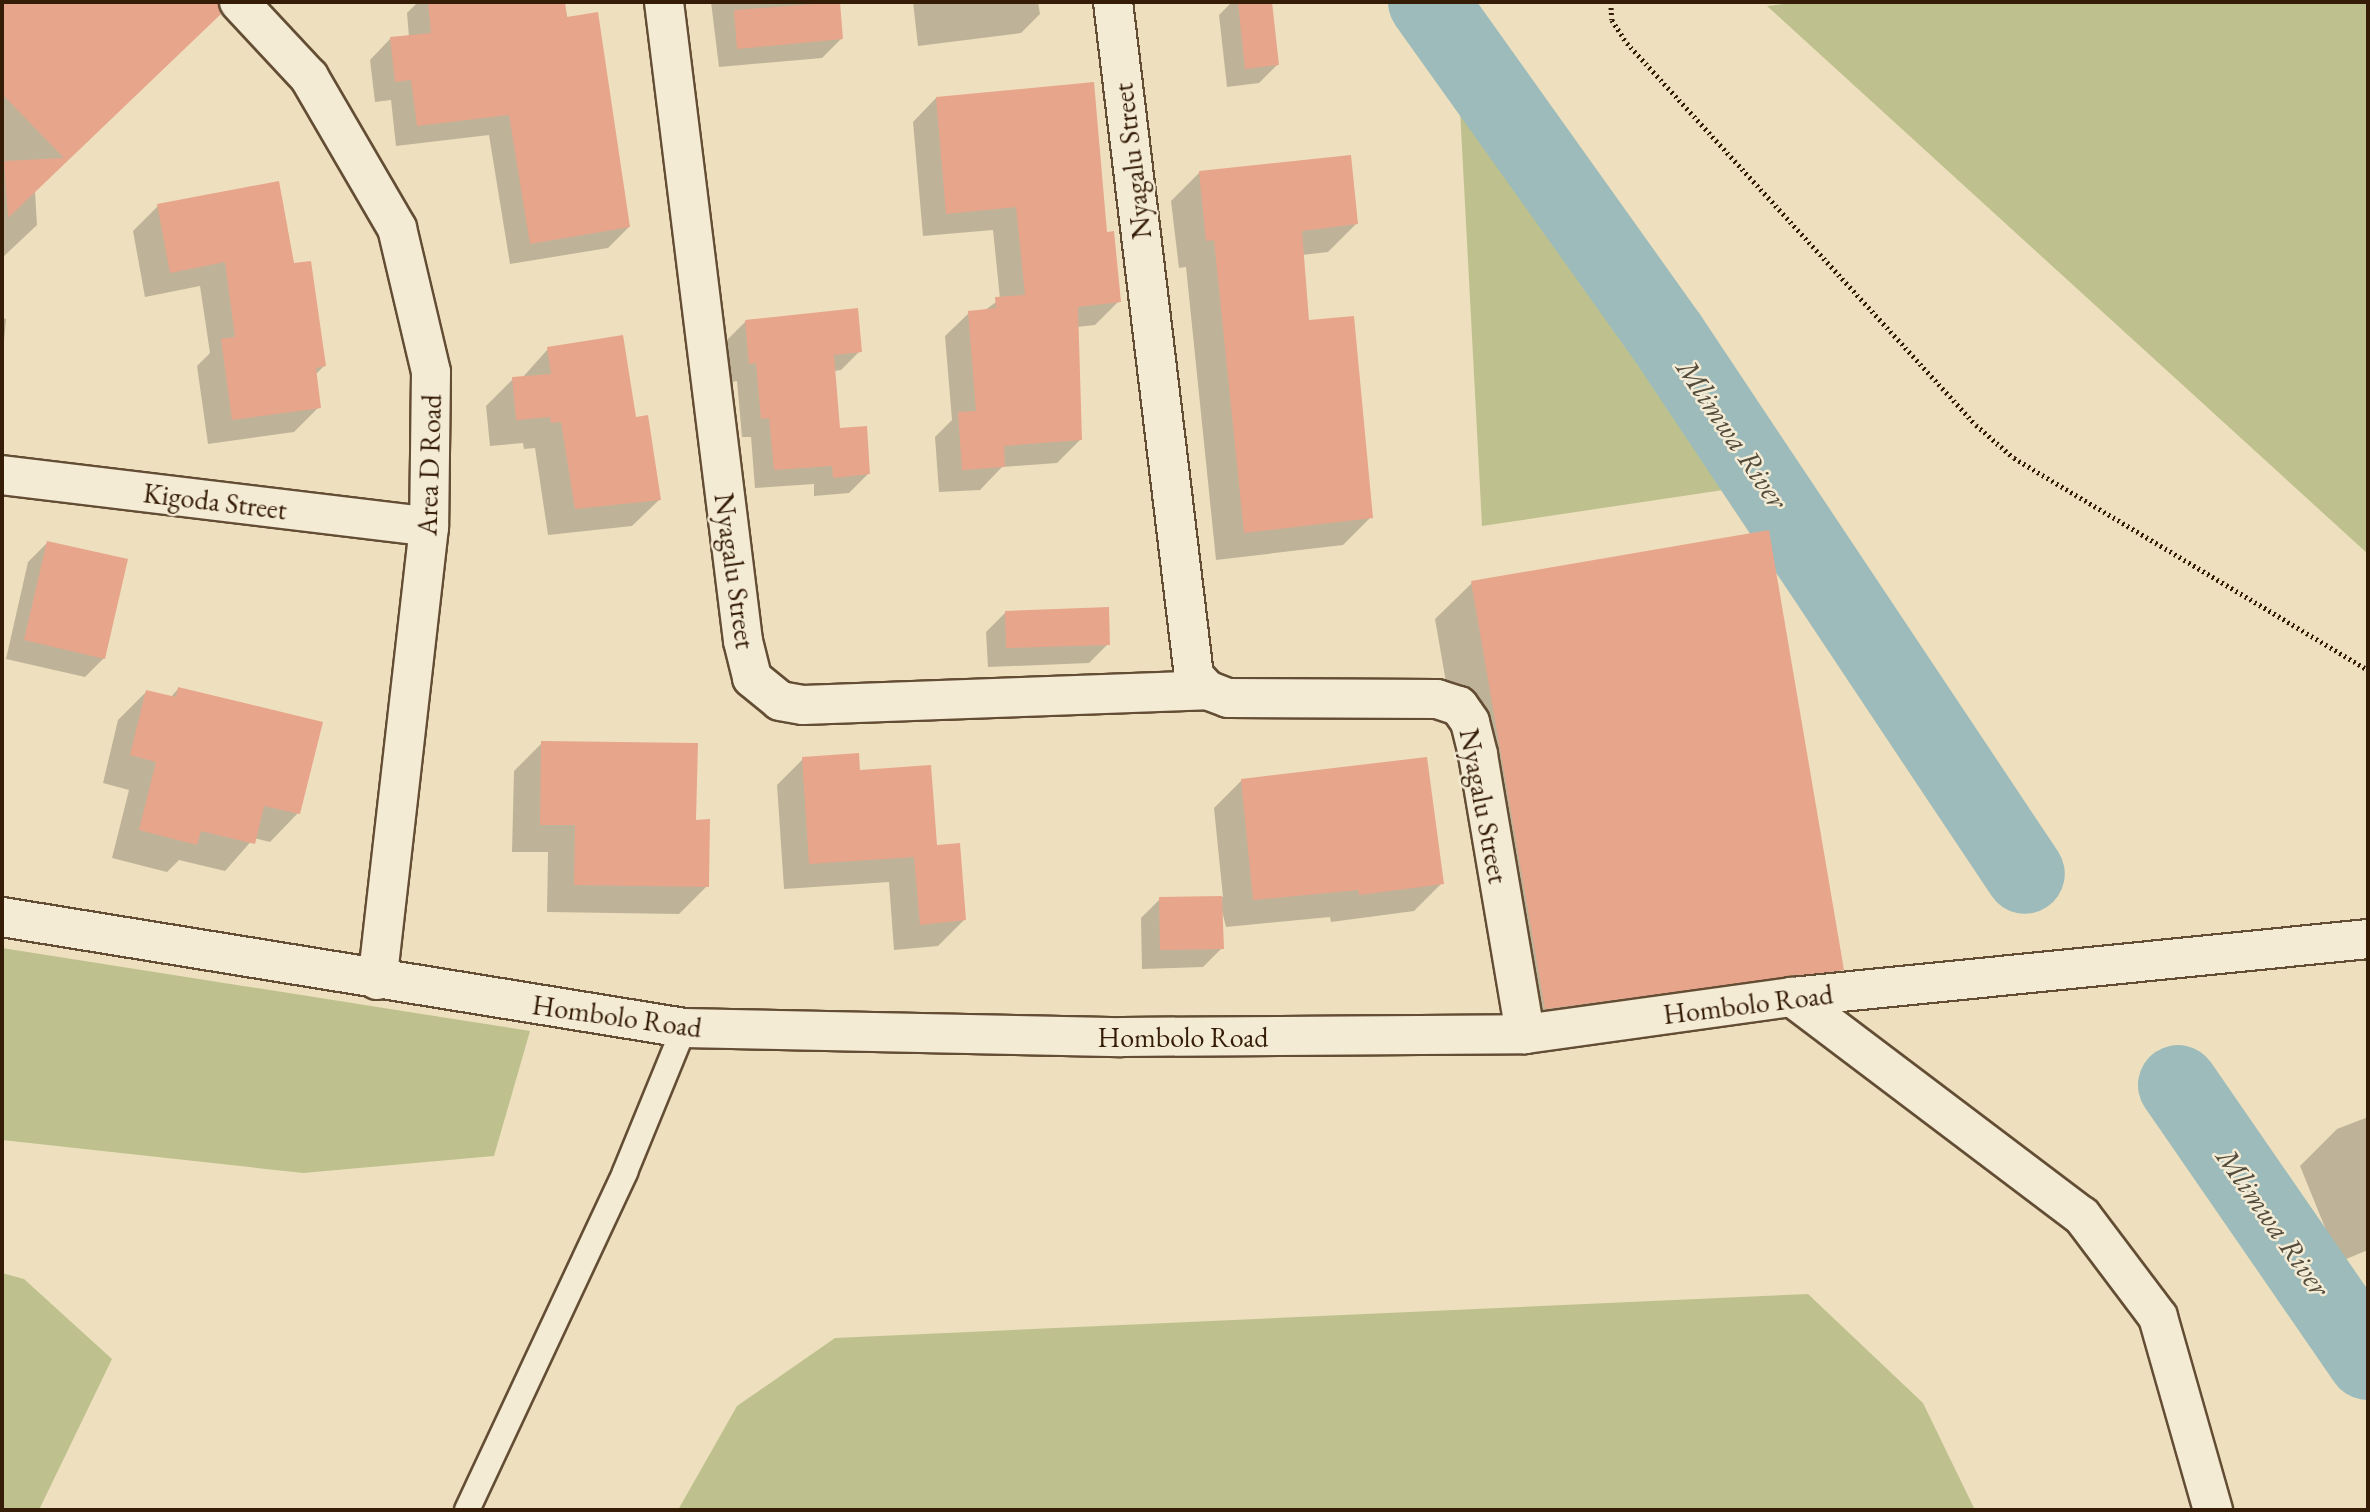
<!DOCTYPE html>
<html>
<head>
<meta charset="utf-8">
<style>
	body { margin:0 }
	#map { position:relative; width:2370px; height:1512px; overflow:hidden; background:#eee0be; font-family:"EB Garamond",serif }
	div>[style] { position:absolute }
	.green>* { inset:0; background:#bec18e }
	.shadow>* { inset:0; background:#0003 }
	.river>* { height:80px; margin:-40px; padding:0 40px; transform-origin:40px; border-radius:40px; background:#9cbbba }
	.building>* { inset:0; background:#e7a58c }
	.path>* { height:4.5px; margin-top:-2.25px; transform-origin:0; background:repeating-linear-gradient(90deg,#351c06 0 2px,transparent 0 5.5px) }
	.roads { filter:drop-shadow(2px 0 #634d34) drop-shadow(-2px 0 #634d34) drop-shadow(0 2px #634d34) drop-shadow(0 -2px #634d34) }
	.service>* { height:24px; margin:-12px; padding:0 12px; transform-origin:12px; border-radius:12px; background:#f4ebd5 }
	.minor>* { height:38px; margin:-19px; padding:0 19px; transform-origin:19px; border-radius:19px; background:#f4ebd5 }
	.tertiary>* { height:38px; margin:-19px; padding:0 19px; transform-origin:19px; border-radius:19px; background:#f4ebd5 }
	span { translate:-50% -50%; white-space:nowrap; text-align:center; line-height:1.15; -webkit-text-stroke:5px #f4ebd5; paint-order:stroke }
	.street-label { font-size:28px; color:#351c06 }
	.water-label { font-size:30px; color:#544c3c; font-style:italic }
	.frame { position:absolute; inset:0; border:4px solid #351c06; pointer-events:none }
</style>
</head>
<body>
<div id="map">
	<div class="green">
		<div style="clip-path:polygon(1801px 2px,2368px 2px,2368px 554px,1767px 6px)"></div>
		<div style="clip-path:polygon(1459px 91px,1730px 489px,1482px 526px)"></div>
		<div style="clip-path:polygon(2px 948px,530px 1031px,494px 1156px,303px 1173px,2px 1140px)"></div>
		<div style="clip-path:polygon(2px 1273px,24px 1279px,112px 1359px,39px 1510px,2px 1510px)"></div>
		<div style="clip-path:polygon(1808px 1294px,1923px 1403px,1975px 1510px,678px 1510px,737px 1406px,835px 1338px)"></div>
	</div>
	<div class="shadow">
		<div style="clip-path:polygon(2px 2px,202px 2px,216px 16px,35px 191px,37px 225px,2px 258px)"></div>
		<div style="clip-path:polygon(418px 2px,563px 2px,629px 227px,608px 248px,510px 264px,489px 135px,396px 146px,391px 100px,375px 102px,370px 60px,390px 39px,409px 37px,407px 13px)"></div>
		<div style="clip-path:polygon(711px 2px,838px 2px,841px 39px,822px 58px,719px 67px)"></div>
		<div style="clip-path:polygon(913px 2px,1038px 2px,1040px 14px,1021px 33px,918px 46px)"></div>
		<div style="clip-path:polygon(1232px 2px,1271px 2px,1278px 64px,1259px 83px,1227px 87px,1219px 15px)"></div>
		<div style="clip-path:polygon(936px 98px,1105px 233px,1119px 301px,1095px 325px,1077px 327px,1080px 440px,1057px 463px,1002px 467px,980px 490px,939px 492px,935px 437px,952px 420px,945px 336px,969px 313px,984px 311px,1000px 299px,993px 230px,923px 236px,913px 122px)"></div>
		<div style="clip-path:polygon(1199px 173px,1356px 224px,1328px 252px,1302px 255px,1308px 322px,1371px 517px,1343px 545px,1216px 560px,1186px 267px,1179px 268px,1171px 201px)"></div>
		<div style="clip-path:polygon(158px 206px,292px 265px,325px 365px,315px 375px,319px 407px,294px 432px,208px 444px,197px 366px,210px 353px,200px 286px,145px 297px,133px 231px)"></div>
		<div style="clip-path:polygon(2px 318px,6px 319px,2px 363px)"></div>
		<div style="clip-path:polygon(746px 321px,860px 351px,841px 370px,834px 371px,839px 430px,868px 474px,849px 493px,814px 496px,814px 484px,755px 488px,751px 437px,742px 437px,737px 381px,731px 382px,726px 341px)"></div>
		<div style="clip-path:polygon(548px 349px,659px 500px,632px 526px,548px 535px,535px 448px,524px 449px,523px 443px,490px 446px,486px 406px,513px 379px,522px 378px)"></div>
		<div style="clip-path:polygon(47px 543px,104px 658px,85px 677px,6px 659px,28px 562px)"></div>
		<div style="clip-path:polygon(1472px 583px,1842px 969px,1806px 1006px,1509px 1045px,1435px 619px)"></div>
		<div style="clip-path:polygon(1005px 613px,1108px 644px,1089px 663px,988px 667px,986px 632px)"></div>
		<div style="clip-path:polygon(178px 689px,298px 813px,270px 842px,254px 838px,225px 871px,179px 860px,167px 872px,112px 858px,129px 790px,103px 783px,118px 720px,146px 692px,170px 698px)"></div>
		<div style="clip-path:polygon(542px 743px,694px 821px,707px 886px,679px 914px,547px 912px,548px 852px,512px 852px,514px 771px)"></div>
		<div style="clip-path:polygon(803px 759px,858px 772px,964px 920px,938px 946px,894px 950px,889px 882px,784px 889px,777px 785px)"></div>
		<div style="clip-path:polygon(1242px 780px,1442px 883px,1414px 911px,1331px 922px,1330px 917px,1226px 927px,1220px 903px,1222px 948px,1203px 967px,1142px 969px,1141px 918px,1160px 899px,1223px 897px,1214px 808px)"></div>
		<div style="clip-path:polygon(2368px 1117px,2368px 1250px,2339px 1262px,2300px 1166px,2337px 1129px)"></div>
	</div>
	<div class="river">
		<div style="left:1428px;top:2px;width:412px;rotate:54.5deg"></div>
		<div style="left:1667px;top:337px;width:645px;rotate:56.31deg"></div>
		<div style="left:2178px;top:1085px;width:334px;rotate:55.4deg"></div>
	</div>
	<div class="building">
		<div style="clip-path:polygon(2px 2px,218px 2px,221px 14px,8px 218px,4px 161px,64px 158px,2px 94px)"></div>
		<div style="clip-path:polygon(428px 2px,565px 2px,567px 17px,598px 12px,630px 227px,530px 244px,509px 115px,417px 126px,411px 80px,395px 82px,390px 37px,431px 33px)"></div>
		<div style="clip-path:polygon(840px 2px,843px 39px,737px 49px,734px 10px)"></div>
		<div style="clip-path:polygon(1238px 2px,1272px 2px,1279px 65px,1245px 69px)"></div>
		<div style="clip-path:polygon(1094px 82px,1107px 232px,1114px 231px,1121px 302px,1078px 307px,1082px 440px,1004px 446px,1005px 467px,962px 470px,958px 412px,976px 411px,968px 311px,996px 308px,995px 297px,1025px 295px,1016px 207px,946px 214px,936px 97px)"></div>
		<div style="clip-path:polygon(1351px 155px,1358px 224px,1302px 231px,1309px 320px,1354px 316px,1373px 518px,1244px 533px,1214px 240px,1206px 241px,1199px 171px)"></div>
		<div style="clip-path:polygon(279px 181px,294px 263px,311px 261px,326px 366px,316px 368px,321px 408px,232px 420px,221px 339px,235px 337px,225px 262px,170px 273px,157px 204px)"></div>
		<div style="clip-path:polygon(858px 308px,862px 352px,834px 355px,840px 428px,867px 426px,870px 474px,833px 478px,832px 466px,774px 470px,769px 418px,761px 419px,756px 363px,749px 364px,745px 320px)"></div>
		<div style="clip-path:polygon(623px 335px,636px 417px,648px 415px,661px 500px,575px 509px,561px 422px,551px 423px,550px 417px,516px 420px,512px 377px,551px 374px,547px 347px)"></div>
		<div style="clip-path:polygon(1769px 530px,1844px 970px,1545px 1009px,1471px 581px)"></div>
		<div style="clip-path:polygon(47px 541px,128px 559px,105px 659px,24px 640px)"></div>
		<div style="clip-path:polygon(1109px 607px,1110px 645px,1006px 648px,1005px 611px)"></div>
		<div style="clip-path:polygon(178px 687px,323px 722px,300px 814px,264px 806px,255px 844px,201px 831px,197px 845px,139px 830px,156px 762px,130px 755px,146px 690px,176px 697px)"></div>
		<div style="clip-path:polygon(541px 741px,698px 743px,696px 820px,710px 819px,709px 887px,574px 885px,575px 825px,540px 825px)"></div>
		<div style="clip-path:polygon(859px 753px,860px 770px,931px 765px,937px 845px,960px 843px,966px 920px,920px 925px,914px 857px,809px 864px,802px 757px)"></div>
		<div style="clip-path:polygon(1427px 757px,1444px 884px,1359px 895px,1358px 890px,1253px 900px,1241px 779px)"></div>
		<div style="clip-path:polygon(1222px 896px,1224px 949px,1160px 950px,1159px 897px)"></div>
	</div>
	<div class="path">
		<div style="left:1611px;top:2px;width:18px;rotate:87deg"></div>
		<div style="left:1612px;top:20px;width:27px;rotate:57deg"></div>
		<div style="left:1627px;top:43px;width:517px;rotate:47.58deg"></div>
		<div style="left:1976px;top:425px;width:50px;rotate:41deg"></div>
		<div style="left:2014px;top:458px;width:413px;rotate:30.9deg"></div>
	</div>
	<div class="roads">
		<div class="service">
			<div style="left:467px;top:1510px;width:373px;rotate:-64.9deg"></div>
			<div style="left:625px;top:1172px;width:156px;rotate:-67.7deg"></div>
		</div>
		<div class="minor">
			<div style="left:239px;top:2px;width:103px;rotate:47deg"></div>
			<div style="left:309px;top:77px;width:175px;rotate:59.8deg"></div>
			<div style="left:397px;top:228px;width:148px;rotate:76.7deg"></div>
			<div style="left:431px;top:372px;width:155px;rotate:90.7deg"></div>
			<div style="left:429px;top:527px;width:456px;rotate:96.5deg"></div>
			<div style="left:664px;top:2px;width:644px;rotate:82.95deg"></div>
			<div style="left:743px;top:641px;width:38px;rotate:76deg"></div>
			<div style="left:752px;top:678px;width:36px;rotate:39deg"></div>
			<div style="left:780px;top:701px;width:23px;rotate:10deg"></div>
			<div style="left:803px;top:705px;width:404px;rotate:-2.1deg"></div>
			<div style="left:1113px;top:2px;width:679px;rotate:83.15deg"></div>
			<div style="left:1194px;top:676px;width:19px;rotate:47deg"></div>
			<div style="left:1207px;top:690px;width:22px;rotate:21deg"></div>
			<div style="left:1228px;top:698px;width:209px;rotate:0.3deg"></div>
			<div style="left:1437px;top:699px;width:23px;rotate:18deg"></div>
			<div style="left:1459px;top:706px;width:19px;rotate:55deg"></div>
			<div style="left:1470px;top:722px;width:34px;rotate:76deg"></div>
			<div style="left:1478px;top:755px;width:283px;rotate:80.4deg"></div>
			<div style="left:2px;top:475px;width:430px;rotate:6.9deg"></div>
			<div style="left:1792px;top:997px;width:363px;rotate:37.1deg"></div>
			<div style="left:2082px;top:1216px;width:126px;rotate:53deg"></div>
			<div style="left:2158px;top:1317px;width:201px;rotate:74.1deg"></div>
		</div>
		<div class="tertiary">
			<div style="left:2px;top:917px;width:691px;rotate:9.24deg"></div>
			<div style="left:684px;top:1028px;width:438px;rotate:1.2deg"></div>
			<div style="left:1122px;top:1037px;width:403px;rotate:-0.4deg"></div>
			<div style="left:1525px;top:1034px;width:270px;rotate:-7.9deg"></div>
			<div style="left:1792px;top:997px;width:579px;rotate:-5.75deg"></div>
		</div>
	</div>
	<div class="street-label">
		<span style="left:1132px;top:161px;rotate:-97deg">Nyagalu Street</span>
		<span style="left:429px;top:465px;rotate:-88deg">Area D Road</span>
		<span style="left:215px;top:501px;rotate:7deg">Kigoda Street</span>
		<span style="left:735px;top:571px;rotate:82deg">Nyagalu Street</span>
		<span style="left:1484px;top:806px;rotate:79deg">Nyagalu Street</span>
		<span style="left:1748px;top:1004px;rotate:-7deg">Hombolo Road</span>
		<span style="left:617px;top:1016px;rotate:8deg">Hombolo Road</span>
		<span style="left:1183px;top:1037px">Hombolo Road</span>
	</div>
	<div class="water-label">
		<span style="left:1732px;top:434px;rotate:56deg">Mlimwa River</span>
		<span style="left:2273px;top:1222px;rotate:55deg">Mlimwa River</span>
	</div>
	<div class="frame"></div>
</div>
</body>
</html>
